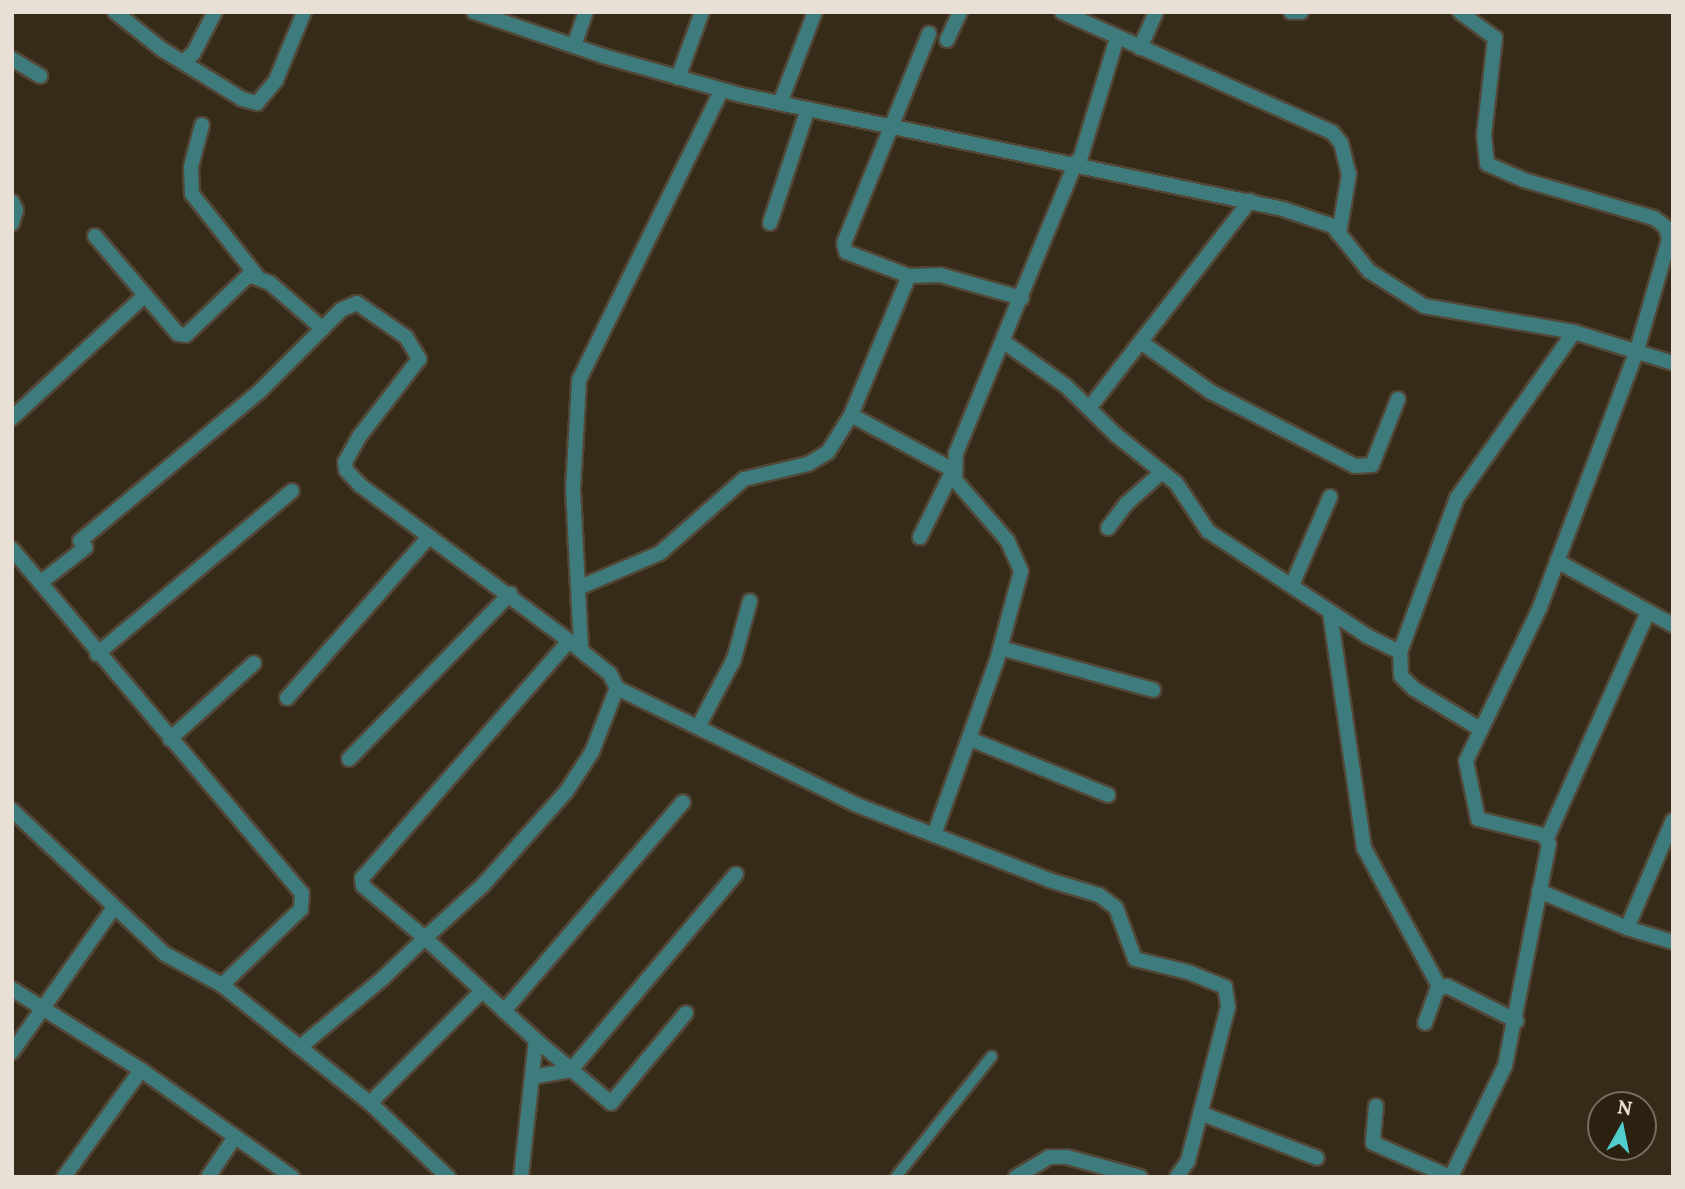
<!DOCTYPE html>
<html>
<head>
<meta charset="utf-8">
<style>
	body { margin:0 }
	#map { position:relative; width:1685px; height:1189px; overflow:hidden; background:#362a19; font-family:Lora,serif }
	div>[style] { position:absolute }
	.roads { filter:drop-shadow(2px 0 #524737) drop-shadow(-2px 0 #524737) drop-shadow(0 2px #524737) drop-shadow(0 -2px #524737) }
	.service>* { height:10px; margin:-5px; padding:0 5px; transform-origin:5px; border-radius:5px; background:#3e7b7c }
	.minor>* { height:14px; margin:-7px; padding:0 7px; transform-origin:7px; border-radius:7px; background:#3e7b7c }
	span { translate:-50% -50%; white-space:nowrap; text-align:center; line-height:1.15; -webkit-text-stroke:5px #2c2010; paint-order:stroke }
	.frame { position:absolute; inset:0; border:14px solid #e8dfd5; pointer-events:none }
	.north { position:absolute; left:1587px; top:1091px; width:70px; height:70px; box-sizing:border-box; background:#2c2010; border:2px solid #776c5f; border-radius:50%; rotate:9deg; font-size:19px; font-weight:700; line-height:28px; text-align:center; color:#e8dfd5 }
	.north::after { content:''; display:block; margin:auto; width:24px; height:32px; background:#52cdce; clip-path:polygon(50% 0,100% 100%,50% 72%,0 100%) }
</style>
</head>
<body>
<div id="map">
	<div class="roads">
		<div class="service">
			<div style="left:896px;top:1177px;width:154px;rotate:-51.6deg"></div>
		</div>
		<div class="minor">
			<div style="left:115px;top:12px;width:61px;rotate:38.4deg"></div>
			<div style="left:163px;top:50px;width:93px;rotate:31.8deg"></div>
			<div style="left:242px;top:99px;width:16px;rotate:15deg"></div>
			<div style="left:257px;top:103px;width:30px;rotate:-50deg"></div>
			<div style="left:276px;top:80px;width:74px;rotate:-67.6deg"></div>
			<div style="left:474px;top:12px;width:136px;rotate:18.8deg"></div>
			<div style="left:603px;top:56px;width:143px;rotate:15.8deg"></div>
			<div style="left:741px;top:95px;width:554px;rotate:11.88deg"></div>
			<div style="left:1283px;top:209px;width:53px;rotate:18.8deg"></div>
			<div style="left:1333px;top:226px;width:58px;rotate:51.3deg"></div>
			<div style="left:1369px;top:271px;width:65px;rotate:32.5deg"></div>
			<div style="left:1424px;top:306px;width:152px;rotate:9.8deg"></div>
			<div style="left:1574px;top:332px;width:104px;rotate:17.4deg"></div>
			<div style="left:1062px;top:12px;width:295px;rotate:24deg"></div>
			<div style="left:1332px;top:132px;width:14px;rotate:51deg"></div>
			<div style="left:1341px;top:143px;width:32px;rotate:76deg"></div>
			<div style="left:1349px;top:174px;width:61px;rotate:99.5deg"></div>
			<div style="left:1291px;top:12px;width:10px"></div>
			<div style="left:947px;top:40px;width:31px;rotate:-65deg"></div>
			<div style="left:574px;top:46px;width:36px;rotate:-71deg"></div>
			<div style="left:1140px;top:48px;width:39px;rotate:-66deg"></div>
			<div style="left:12px;top:59px;width:33px;rotate:31deg"></div>
			<div style="left:182px;top:62px;width:14px;rotate:-36deg"></div>
			<div style="left:193px;top:54px;width:47px;rotate:-62.4deg"></div>
			<div style="left:678px;top:78px;width:70px;rotate:-70deg"></div>
			<div style="left:780px;top:103px;width:97px;rotate:-69deg"></div>
			<div style="left:202px;top:125px;width:43px;rotate:104.7deg"></div>
			<div style="left:191px;top:167px;width:27px;rotate:88deg"></div>
			<div style="left:192px;top:194px;width:105px;rotate:51.6deg"></div>
			<div style="left:1079px;top:163px;width:131px;rotate:-73.1deg"></div>
			<div style="left:12px;top:202px;width:9px;rotate:63deg"></div>
			<div style="left:16px;top:210px;width:14px;rotate:107deg"></div>
			<div style="left:770px;top:223px;width:120px;rotate:-71.6deg"></div>
			<div style="left:95px;top:236px;width:128px;rotate:49.7deg"></div>
			<div style="left:178px;top:334px;width:8px;rotate:7deg"></div>
			<div style="left:186px;top:335px;width:87px;rotate:-43.6deg"></div>
			<div style="left:249px;top:275px;width:22px;rotate:21deg"></div>
			<div style="left:270px;top:283px;width:70px;rotate:41deg"></div>
			<div style="left:909px;top:276px;width:67px;rotate:-159.1deg"></div>
			<div style="left:846px;top:252px;width:9px;rotate:-103deg"></div>
			<div style="left:844px;top:243px;width:226px;rotate:-67.9deg"></div>
			<div style="left:1004px;top:342px;width:76px;rotate:35.4deg"></div>
			<div style="left:1066px;top:386px;width:70px;rotate:44.4deg"></div>
			<div style="left:1116px;top:435px;width:77px;rotate:38.7deg"></div>
			<div style="left:1176px;top:483px;width:58px;rotate:56.3deg"></div>
			<div style="left:1208px;top:531px;width:191px;rotate:33.4deg"></div>
			<div style="left:1367px;top:636px;width:37px;rotate:26deg"></div>
			<div style="left:1141px;top:342px;width:86px;rotate:35.5deg"></div>
			<div style="left:1211px;top:392px;width:162px;rotate:27.2deg"></div>
			<div style="left:1355px;top:466px;width:17px;rotate:-3deg"></div>
			<div style="left:1372px;top:465px;width:71px;rotate:-68.5deg"></div>
			<div style="left:1090px;top:407px;width:261px;rotate:-52.2deg"></div>
			<div style="left:851px;top:415px;width:116px;rotate:28.3deg"></div>
			<div style="left:953px;top:470px;width:75px;rotate:116.2deg"></div>
			<div style="left:12px;top:418px;width:180px;rotate:-42.7deg"></div>
			<div style="left:1108px;top:528px;width:30px;rotate:-53deg"></div>
			<div style="left:1126px;top:504px;width:48px;rotate:-41.6deg"></div>
			<div style="left:80px;top:541px;width:233px;rotate:-39.8deg"></div>
			<div style="left:259px;top:392px;width:116px;rotate:-45deg"></div>
			<div style="left:341px;top:310px;width:17px;rotate:-24deg"></div>
			<div style="left:357px;top:303px;width:60px;rotate:34.8deg"></div>
			<div style="left:406px;top:337px;width:26px;rotate:59deg"></div>
			<div style="left:419px;top:359px;width:98px;rotate:127.6deg"></div>
			<div style="left:359px;top:437px;width:29px;rotate:119deg"></div>
			<div style="left:345px;top:462px;width:8px;rotate:83deg"></div>
			<div style="left:346px;top:470px;width:21px;rotate:47deg"></div>
			<div style="left:360px;top:485px;width:261px;rotate:36.7deg"></div>
			<div style="left:12px;top:549px;width:450px;rotate:49.9deg"></div>
			<div style="left:302px;top:893px;width:16px;rotate:94deg"></div>
			<div style="left:301px;top:909px;width:110px;rotate:136.1deg"></div>
			<div style="left:1557px;top:561px;width:132px;rotate:28.9deg"></div>
			<div style="left:40px;top:583px;width:58px;rotate:-38deg"></div>
			<div style="left:1292px;top:585px;width:96px;rotate:-66.6deg"></div>
			<div style="left:578px;top:588px;width:89px;rotate:-23.1deg"></div>
			<div style="left:660px;top:553px;width:112px;rotate:-41.4deg"></div>
			<div style="left:744px;top:479px;width:66px;rotate:-13.2deg"></div>
			<div style="left:808px;top:464px;width:23px;rotate:-31deg"></div>
			<div style="left:828px;top:452px;width:44px;rotate:-58.1deg"></div>
			<div style="left:851px;top:415px;width:151px;rotate:-67.4deg"></div>
			<div style="left:909px;top:276px;width:31px;rotate:-2deg"></div>
			<div style="left:940px;top:275px;width:85px;rotate:15.7deg"></div>
			<div style="left:1330px;top:612px;width:238px;rotate:81.8deg"></div>
			<div style="left:1364px;top:848px;width:159px;rotate:61.5deg"></div>
			<div style="left:581px;top:648px;width:159px;rotate:-92.9deg"></div>
			<div style="left:573px;top:489px;width:109px;rotate:-86.8deg"></div>
			<div style="left:579px;top:380px;width:323px;rotate:-63.8deg"></div>
			<div style="left:1001px;top:648px;width:158px;rotate:15.4deg"></div>
			<div style="left:97px;top:654px;width:254px;rotate:-39.9deg"></div>
			<div style="left:617px;top:688px;width:267px;rotate:26deg"></div>
			<div style="left:857px;top:805px;width:206px;rotate:21.3deg"></div>
			<div style="left:1049px;top:880px;width:52px;rotate:16.7deg"></div>
			<div style="left:1099px;top:895px;width:21px;rotate:37deg"></div>
			<div style="left:1116px;top:908px;width:54px;rotate:69.6deg"></div>
			<div style="left:1135px;top:959px;width:55px;rotate:13.8deg"></div>
			<div style="left:1188px;top:972px;width:40px;rotate:22deg"></div>
			<div style="left:1225px;top:987px;width:20px;rotate:81deg"></div>
			<div style="left:1228px;top:1007px;width:159px;rotate:104.6deg"></div>
			<div style="left:1188px;top:1161px;width:19px;rotate:125deg"></div>
			<div style="left:287px;top:698px;width:215px;rotate:-48.6deg"></div>
			<div style="left:698px;top:727px;width:77px;rotate:-62.1deg"></div>
			<div style="left:734px;top:659px;width:60px;rotate:-74.6deg"></div>
			<div style="left:1480px;top:729px;width:77px;rotate:-148.8deg"></div>
			<div style="left:1414px;top:689px;width:18px;rotate:-135deg"></div>
			<div style="left:1401px;top:676px;width:24px;rotate:-92deg"></div>
			<div style="left:1400px;top:652px;width:164px;rotate:-69.7deg"></div>
			<div style="left:1457px;top:498px;width:203px;rotate:-54.8deg"></div>
			<div style="left:170px;top:739px;width:113px;rotate:-42.1deg"></div>
			<div style="left:970px;top:739px;width:149px;rotate:22.1deg"></div>
			<div style="left:349px;top:759px;width:231px;rotate:-45.7deg"></div>
			<div style="left:12px;top:810px;width:210px;rotate:43.3deg"></div>
			<div style="left:165px;top:954px;width:65px;rotate:28.5deg"></div>
			<div style="left:222px;top:985px;width:189px;rotate:38.6deg"></div>
			<div style="left:370px;top:1103px;width:108px;rotate:43.5deg"></div>
			<div style="left:934px;top:835px;width:186px;rotate:-70.2deg"></div>
			<div style="left:997px;top:660px;width:92px;rotate:-74.9deg"></div>
			<div style="left:1021px;top:571px;width:34px;rotate:-114deg"></div>
			<div style="left:1007px;top:540px;width:79px;rotate:-130.9deg"></div>
			<div style="left:955px;top:480px;width:27px;rotate:-88deg"></div>
			<div style="left:956px;top:453px;width:315px;rotate:-67.6deg"></div>
			<div style="left:1547px;top:838px;width:248px;rotate:-65.9deg"></div>
			<div style="left:1539px;top:891px;width:95px;rotate:22.8deg"></div>
			<div style="left:1627px;top:928px;width:117px;rotate:-66.9deg"></div>
			<div style="left:1627px;top:928px;width:48px;rotate:16.9deg"></div>
			<div style="left:12px;top:989px;width:152px;rotate:32.1deg"></div>
			<div style="left:141px;top:1070px;width:185px;rotate:35.3deg"></div>
			<div style="left:504px;top:1011px;width:275px;rotate:-49.4deg"></div>
			<div style="left:1425px;top:1023px;width:35px;rotate:-70deg"></div>
			<div style="left:1437px;top:990px;width:11px;rotate:-22deg"></div>
			<div style="left:1447px;top:986px;width:78px;rotate:26.6deg"></div>
			<div style="left:300px;top:1047px;width:108px;rotate:-39.7deg"></div>
			<div style="left:383px;top:978px;width:58px;rotate:-43.6deg"></div>
			<div style="left:425px;top:938px;width:79px;rotate:-42.4deg"></div>
			<div style="left:483px;top:885px;width:125px;rotate:-48.3deg"></div>
			<div style="left:566px;top:792px;width:48px;rotate:-57deg"></div>
			<div style="left:592px;top:752px;width:69px;rotate:-68.7deg"></div>
			<div style="left:617px;top:688px;width:16px;rotate:-117deg"></div>
			<div style="left:610px;top:674px;width:53px;rotate:-141.2deg"></div>
			<div style="left:569px;top:641px;width:315px;rotate:131.1deg"></div>
			<div style="left:362px;top:878px;width:8px;rotate:83deg"></div>
			<div style="left:363px;top:886px;width:81px;rotate:40deg"></div>
			<div style="left:425px;top:938px;width:151px;rotate:42.6deg"></div>
			<div style="left:12px;top:1052px;width:175px;rotate:-54.8deg"></div>
			<div style="left:532px;top:1077px;width:40px;rotate:-10deg"></div>
			<div style="left:571px;top:1070px;width:256px;rotate:-49.9deg"></div>
			<div style="left:370px;top:1103px;width:158px;rotate:-45deg"></div>
			<div style="left:1376px;top:1106px;width:37px;rotate:95deg"></div>
			<div style="left:1373px;top:1143px;width:84px;rotate:23.8deg"></div>
			<div style="left:1200px;top:1113px;width:125px;rotate:21deg"></div>
			<div style="left:64px;top:1177px;width:132px;rotate:-54.3deg"></div>
			<div style="left:208px;top:1177px;width:48px;rotate:-56deg"></div>
			<div style="left:521px;top:1177px;width:138px;rotate:-83.8deg"></div>
			<div style="left:536px;top:1040px;width:98px;rotate:40deg"></div>
			<div style="left:611px;top:1103px;width:117px;rotate:-50.2deg"></div>
			<div style="left:1016px;top:1177px;width:39px;rotate:-31deg"></div>
			<div style="left:1049px;top:1157px;width:18px"></div>
			<div style="left:1067px;top:1157px;width:76px;rotate:15.3deg"></div>
			<div style="left:1451px;top:1177px;width:123px;rotate:-64.1deg"></div>
			<div style="left:1505px;top:1066px;width:226px;rotate:-78.8deg"></div>
			<div style="left:1549px;top:844px;width:11px;rotate:-124deg"></div>
			<div style="left:1543px;top:835px;width:67px;rotate:-166.2deg"></div>
			<div style="left:1478px;top:819px;width:59px;rotate:-101.7deg"></div>
			<div style="left:1466px;top:761px;width:171px;rotate:-64.3deg"></div>
			<div style="left:1540px;top:607px;width:275px;rotate:-69.3deg"></div>
			<div style="left:1637px;top:350px;width:115px;rotate:-73.8deg"></div>
			<div style="left:1669px;top:240px;width:13px;rotate:-103deg"></div>
			<div style="left:1666px;top:227px;width:15px;rotate:-143deg"></div>
			<div style="left:1654px;top:218px;width:135px;rotate:-163.7deg"></div>
			<div style="left:1524px;top:180px;width:40px;rotate:-156.6deg"></div>
			<div style="left:1487px;top:164px;width:29px;rotate:-96deg"></div>
			<div style="left:1484px;top:135px;width:98px;rotate:-83.5deg"></div>
			<div style="left:1495px;top:38px;width:44px;rotate:-143.4deg"></div>
		</div>
	</div>
	<div class="frame"></div>
	<div class="north">N</div>
</div>
</body>
</html>
